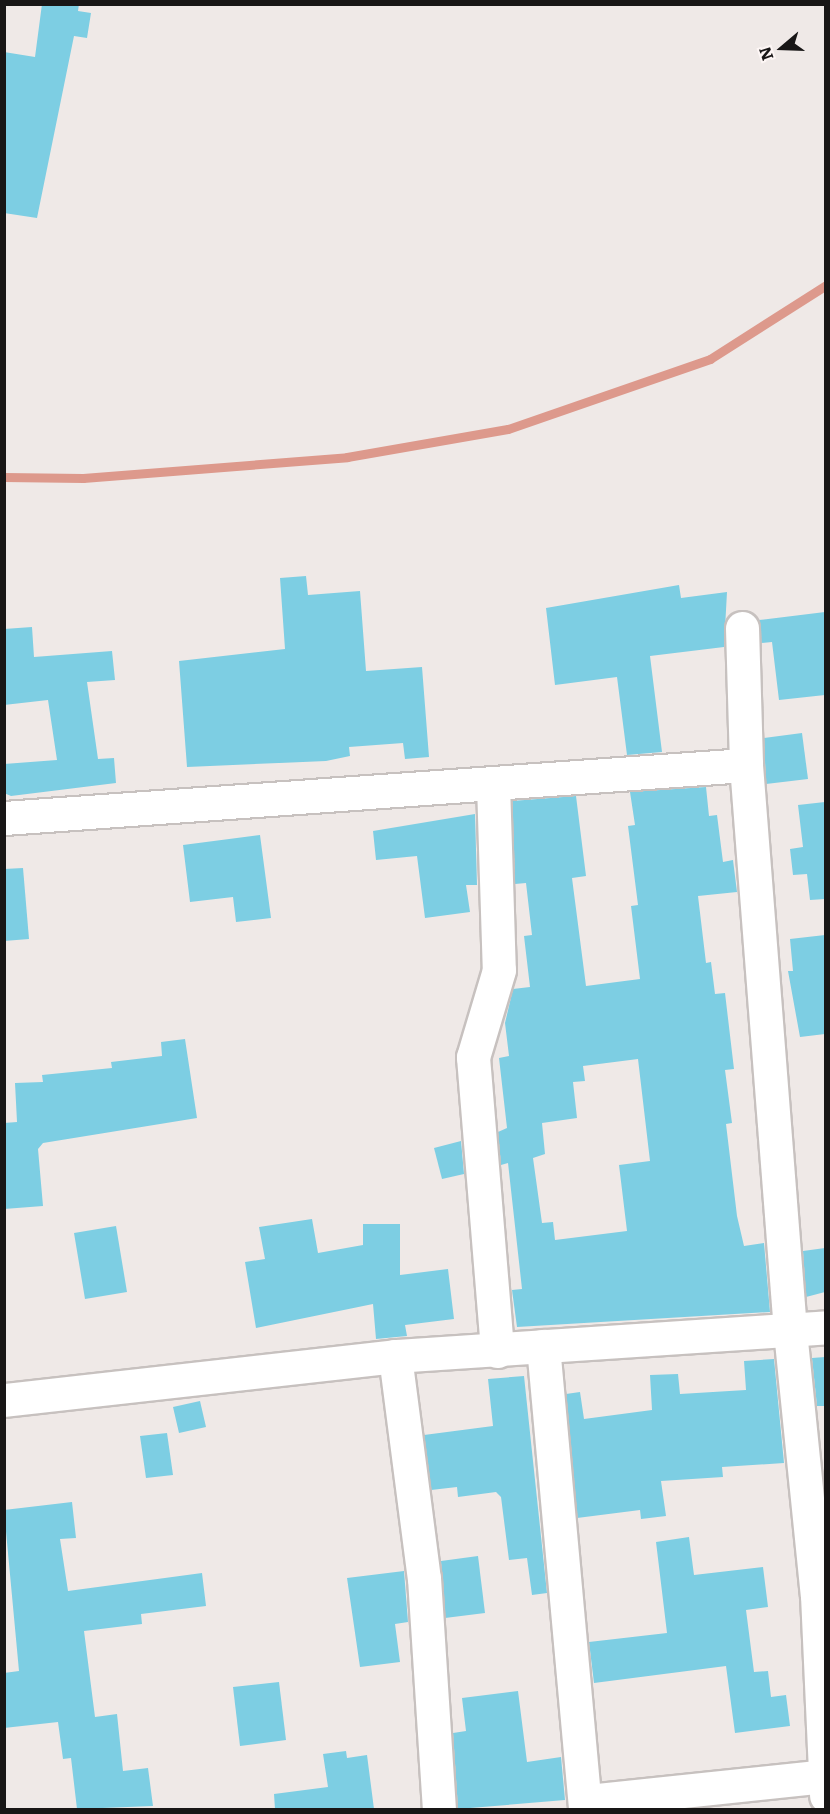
<!DOCTYPE html>
<html>
<head>
<meta charset="utf-8">
<style>
	body { margin:0 }
	#map { position:relative; width:830px; height:1814px; overflow:hidden; background:#efe9e7; font-family:Literata,serif }
	div>[style] { position:absolute }
	.stream>* { height:9px; margin:-4.5px; padding:0 4.5px; transform-origin:4.5px; border-radius:4.5px; background:#dd998c }
	.building>* { inset:0; background:#7dcee3 }
	.roads { filter:drop-shadow(2px 0 #c7c1bf) drop-shadow(-2px 0 #c7c1bf) drop-shadow(0 2px #c7c1bf) drop-shadow(0 -2px #c7c1bf) }
	.minor>* { height:33px; margin:-16.5px; padding:0 16.5px; transform-origin:16.5px; border-radius:16.5px; background:#fff }
	span { translate:-50% -50%; white-space:nowrap; text-align:center; line-height:1.15; -webkit-text-stroke:5px #fdf6f5; paint-order:stroke }
	.frame { position:absolute; inset:0; border:6px solid #181616; pointer-events:none }
	.north { position:absolute; left:752px; top:18px; width:60px; height:60px; -webkit-text-stroke:4px #fdf6f5; paint-order:stroke; rotate:251deg; font-size:16px; font-weight:700; line-height:24px; text-align:center; color:#181616 }
	.north::after { content:''; display:block; margin:auto; width:21px; height:27px; background:#181616; clip-path:polygon(50% 0,100% 100%,50% 72%,0 100%) }
</style>
</head>
<body>
<div id="map">
	<div class="stream">
		<div style="left:4px;top:477px;width:79px;rotate:0.7deg"></div>
		<div style="left:83px;top:478px;width:265px;rotate:-4.5deg"></div>
		<div style="left:347px;top:457px;width:163px;rotate:-9.9deg"></div>
		<div style="left:508px;top:429px;width:214px;rotate:-19.1deg"></div>
		<div style="left:710px;top:359px;width:138px;rotate:-32.5deg"></div>
	</div>
	<div class="building">
		<div style="clip-path:polygon(42px 4px,79px 4px,78px 11px,91px 13px,87px 38px,74px 36px,37px 218px,4px 213px,4px 52px,35px 57px)"></div>
		<div style="clip-path:polygon(306px 576px,308px 595px,360px 591px,366px 671px,422px 667px,429px 757px,405px 759px,403px 743px,349px 747px,350px 756px,326px 761px,187px 767px,179px 661px,285px 649px,280px 578px)"></div>
		<div style="clip-path:polygon(679px 585px,681px 598px,727px 592px,724px 647px,650px 656px,662px 752px,627px 755px,617px 677px,555px 685px,546px 608px)"></div>
		<div style="clip-path:polygon(825px 612px,825px 695px,779px 700px,772px 642px,761px 643px,759px 620px)"></div>
		<div style="clip-path:polygon(32px 627px,34px 657px,112px 651px,115px 680px,87px 682px,98px 759px,114px 758px,116px 783px,11px 796px,4px 793px,4px 764px,57px 760px,48px 700px,4px 705px,4px 629px)"></div>
		<div style="clip-path:polygon(802px 733px,808px 779px,766px 784px,764px 738px)"></div>
		<div style="clip-path:polygon(evenodd,706px 787px,709px 816px,717px 815px,723px 862px,733px 860px,737px 892px,698px 896px,706px 963px,711px 962px,715px 994px,725px 993px,734px 1069px,725px 1070px,732px 1123px,726px 1124px,737px 1216px,744px 1246px,764px 1243px,770px 1312px,517px 1327px,512px 1290px,522px 1289px,508px 1163px,501px 1165px,498px 1132px,507px 1128px,499px 1058px,509px 1056px,505px 1023px,513px 989px,530px 987px,524px 936px,532px 935px,526px 883px,515px 884px,512px 801px,576px 796px,586px 876px,572px 878px,586px 986px,640px 979px,631px 906px,638px 905px,628px 826px,635px 825px,630px 792px,706px 787px,638px 1059px,650px 1161px,619px 1165px,627px 1231px,555px 1240px,553px 1222px,542px 1223px,533px 1158px,545px 1154px,542px 1123px,577px 1118px,573px 1082px,585px 1081px,583px 1066px,638px 1059px)"></div>
		<div style="clip-path:polygon(825px 802px,825px 899px,810px 900px,807px 874px,793px 875px,790px 849px,803px 847px,798px 805px)"></div>
		<div style="clip-path:polygon(475px 814px,477px 885px,466px 885px,470px 912px,425px 918px,417px 856px,376px 860px,373px 831px)"></div>
		<div style="clip-path:polygon(260px 835px,271px 918px,236px 922px,233px 897px,190px 902px,183px 845px)"></div>
		<div style="clip-path:polygon(23px 868px,29px 939px,4px 941px,4px 869px)"></div>
		<div style="clip-path:polygon(825px 935px,825px 1034px,800px 1037px,788px 971px,793px 971px,790px 939px)"></div>
		<div style="clip-path:polygon(185px 1039px,197px 1118px,43px 1143px,38px 1149px,43px 1206px,4px 1209px,4px 1123px,17px 1122px,15px 1083px,43px 1082px,42px 1075px,112px 1068px,111px 1062px,162px 1056px,161px 1042px)"></div>
		<div style="clip-path:polygon(461px 1141px,464px 1174px,442px 1179px,434px 1148px)"></div>
		<div style="clip-path:polygon(312px 1219px,318px 1253px,363px 1245px,363px 1224px,400px 1224px,400px 1275px,448px 1269px,454px 1319px,405px 1325px,407px 1336px,376px 1339px,373px 1304px,256px 1328px,245px 1262px,265px 1259px,259px 1227px)"></div>
		<div style="clip-path:polygon(116px 1226px,127px 1292px,85px 1299px,74px 1233px)"></div>
		<div style="clip-path:polygon(825px 1248px,825px 1292px,806px 1297px,803px 1251px)"></div>
		<div style="clip-path:polygon(825px 1357px,825px 1406px,817px 1406px,812px 1358px)"></div>
		<div style="clip-path:polygon(774px 1359px,784px 1463px,722px 1467px,723px 1477px,661px 1481px,666px 1516px,641px 1519px,640px 1510px,577px 1518px,566px 1394px,580px 1392px,584px 1419px,652px 1410px,650px 1375px,678px 1374px,680px 1394px,746px 1390px,744px 1361px)"></div>
		<div style="clip-path:polygon(524px 1376px,547px 1593px,532px 1595px,527px 1558px,509px 1560px,501px 1497px,496px 1492px,458px 1497px,457px 1487px,431px 1490px,424px 1435px,493px 1426px,488px 1379px)"></div>
		<div style="clip-path:polygon(200px 1401px,206px 1427px,179px 1433px,173px 1407px)"></div>
		<div style="clip-path:polygon(167px 1433px,173px 1475px,146px 1478px,140px 1436px)"></div>
		<div style="clip-path:polygon(72px 1502px,76px 1538px,60px 1539px,68px 1591px,202px 1573px,206px 1606px,141px 1614px,142px 1624px,84px 1631px,95px 1717px,117px 1714px,123px 1771px,148px 1768px,153px 1806px,77px 1809px,71px 1758px,63px 1759px,58px 1722px,4px 1728px,4px 1673px,19px 1671px,4px 1510px)"></div>
		<div style="clip-path:polygon(689px 1537px,694px 1575px,763px 1567px,768px 1607px,746px 1610px,754px 1672px,768px 1671px,771px 1697px,786px 1695px,790px 1726px,735px 1733px,726px 1666px,594px 1683px,589px 1642px,667px 1633px,656px 1542px)"></div>
		<div style="clip-path:polygon(478px 1556px,485px 1613px,445px 1618px,441px 1561px)"></div>
		<div style="clip-path:polygon(404px 1571px,408px 1622px,395px 1624px,400px 1662px,360px 1667px,347px 1578px)"></div>
		<div style="clip-path:polygon(279px 1682px,286px 1740px,240px 1746px,233px 1687px)"></div>
		<div style="clip-path:polygon(518px 1691px,527px 1762px,561px 1757px,565px 1800px,458px 1809px,453px 1733px,466px 1731px,462px 1698px)"></div>
		<div style="clip-path:polygon(346px 1751px,347px 1758px,367px 1755px,374px 1809px,275px 1809px,274px 1794px,328px 1787px,323px 1754px)"></div>
	</div>
	<div class="roads">
		<div class="minor">
			<div style="left:742px;top:628px;width:137px;rotate:88.3deg"></div>
			<div style="left:746px;top:765px;width:568px;rotate:85.55deg"></div>
			<div style="left:790px;top:1331px;width:265px;rotate:84.2deg"></div>
			<div style="left:817px;top:1595px;width:201px;rotate:87.4deg"></div>
			<div style="left:493px;top:784px;width:186px;rotate:88.2deg"></div>
			<div style="left:499px;top:970px;width:91px;rotate:106.6deg"></div>
			<div style="left:473px;top:1057px;width:295px;rotate:85.3deg"></div>
			<div style="left:4px;top:818px;width:744px;rotate:-4.09deg"></div>
			<div style="left:543px;top:1346px;width:466px;rotate:84.8deg"></div>
			<div style="left:395px;top:1356px;width:224px;rotate:82.6deg"></div>
			<div style="left:424px;top:1578px;width:232px;rotate:86.3deg"></div>
			<div style="left:4px;top:1400px;width:393px;rotate:-6.4deg"></div>
			<div style="left:395px;top:1356px;width:432px;rotate:-3.8deg"></div>
			<div style="left:588px;top:1801px;width:238px;rotate:-6deg"></div>
		</div>
	</div>
	<div class="frame"></div>
	<div class="north">N</div>
</div>
</body>
</html>
